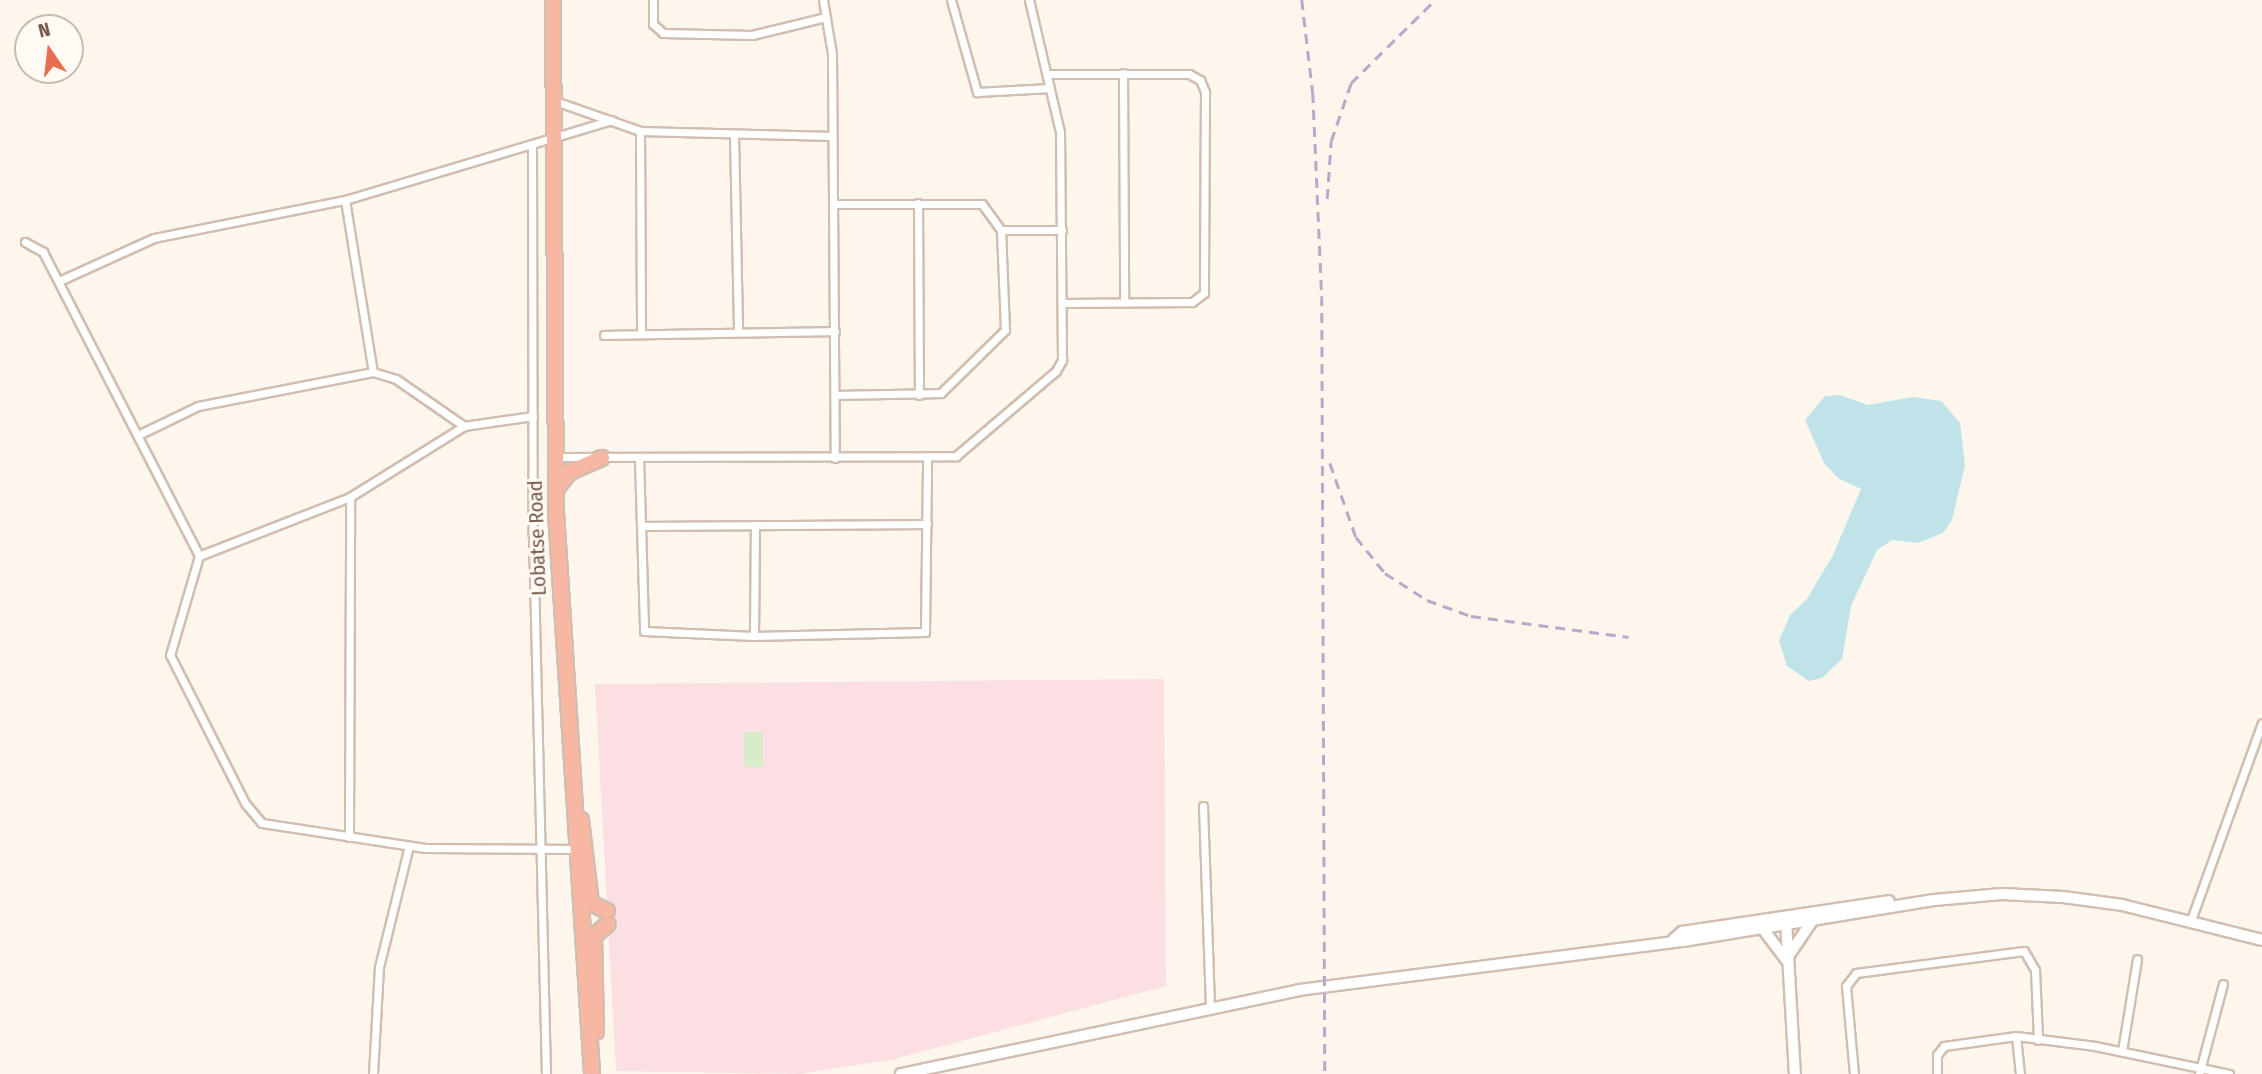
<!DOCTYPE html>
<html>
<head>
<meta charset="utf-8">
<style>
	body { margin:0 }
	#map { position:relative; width:2262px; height:1074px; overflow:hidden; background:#fdf6ec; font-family:"Fira Sans Condensed",sans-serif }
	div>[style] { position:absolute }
	.medical>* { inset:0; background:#fbdfe3 }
	.green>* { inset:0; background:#d8ecc9 }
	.water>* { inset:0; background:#bfe3e8 }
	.roads { filter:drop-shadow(2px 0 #d1beb0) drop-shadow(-2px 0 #d1beb0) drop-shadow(0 2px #d1beb0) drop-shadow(0 -2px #d1beb0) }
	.street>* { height:7px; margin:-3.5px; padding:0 3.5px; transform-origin:3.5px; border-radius:3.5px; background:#fff }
	.secondary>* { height:10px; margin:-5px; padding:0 5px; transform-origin:5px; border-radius:5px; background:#fff }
	.highway>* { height:14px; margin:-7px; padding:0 7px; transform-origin:7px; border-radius:7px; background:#f7b7a3 }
	.rail>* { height:2.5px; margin-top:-1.25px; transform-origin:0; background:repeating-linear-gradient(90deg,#b9a8c9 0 10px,transparent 0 17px) }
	span { translate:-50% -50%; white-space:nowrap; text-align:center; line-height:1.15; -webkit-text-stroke:6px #fffaf3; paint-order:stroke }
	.street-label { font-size:21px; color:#7a5c4d }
	.north { position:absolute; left:14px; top:14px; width:70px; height:70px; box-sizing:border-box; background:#fffaf3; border:2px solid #cabbb1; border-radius:50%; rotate:346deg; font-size:19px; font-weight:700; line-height:28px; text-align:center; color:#7a5c4d }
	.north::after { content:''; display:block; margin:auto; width:24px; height:32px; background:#e76f51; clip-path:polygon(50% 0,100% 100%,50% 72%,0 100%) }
</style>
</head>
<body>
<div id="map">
	<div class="medical">
		<div style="clip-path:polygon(1164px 679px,1166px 986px,895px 1059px,800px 1074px,616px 1071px,595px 684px)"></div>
	</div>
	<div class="green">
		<div style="clip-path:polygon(744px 732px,763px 732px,763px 767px,744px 767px)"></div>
	</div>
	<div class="water">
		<div style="clip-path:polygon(1840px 395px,1868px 405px,1913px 397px,1941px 401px,1960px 423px,1965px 465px,1952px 520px,1943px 533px,1918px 543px,1892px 540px,1877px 550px,1851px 606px,1842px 659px,1822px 678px,1809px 681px,1787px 666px,1779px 641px,1790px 615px,1807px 599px,1833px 555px,1861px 489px,1838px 478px,1824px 463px,1805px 420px,1825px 396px)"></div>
	</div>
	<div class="roads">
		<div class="street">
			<div style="left:653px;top:0;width:24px;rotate:90deg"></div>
			<div style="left:653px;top:24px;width:13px;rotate:42deg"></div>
			<div style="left:663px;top:33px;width:89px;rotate:1.3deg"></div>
			<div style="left:752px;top:35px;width:76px;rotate:-13.7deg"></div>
			<div style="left:823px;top:0;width:55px;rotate:80.5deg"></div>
			<div style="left:832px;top:54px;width:404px;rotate:89.6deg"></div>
			<div style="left:951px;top:0;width:96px;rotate:74.2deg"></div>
			<div style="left:977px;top:92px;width:73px;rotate:-3.1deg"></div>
			<div style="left:1123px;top:73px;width:229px;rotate:89.7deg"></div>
			<div style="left:1047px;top:74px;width:142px"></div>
			<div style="left:1189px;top:74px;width:13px;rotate:29deg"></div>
			<div style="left:1200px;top:80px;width:13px;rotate:67deg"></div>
			<div style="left:1205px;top:92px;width:201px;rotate:90.3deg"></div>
			<div style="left:1204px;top:293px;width:15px;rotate:143deg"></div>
			<div style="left:1192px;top:302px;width:130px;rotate:179.6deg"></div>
			<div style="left:555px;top:101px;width:90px;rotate:19.4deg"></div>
			<div style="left:640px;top:131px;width:192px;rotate:1.5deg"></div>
			<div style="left:640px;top:131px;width:203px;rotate:89.7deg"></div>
			<div style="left:734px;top:135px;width:197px;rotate:88.8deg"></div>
			<div style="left:532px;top:145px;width:390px;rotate:89.9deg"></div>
			<div style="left:533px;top:535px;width:539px;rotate:88.62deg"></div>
			<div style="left:345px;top:200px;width:174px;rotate:80.8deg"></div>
			<div style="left:918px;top:203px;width:192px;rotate:89.7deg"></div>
			<div style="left:834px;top:204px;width:148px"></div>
			<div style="left:982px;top:204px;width:32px;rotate:54deg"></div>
			<div style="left:1001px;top:230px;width:100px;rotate:87.7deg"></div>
			<div style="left:1005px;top:330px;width:90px;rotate:135.5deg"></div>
			<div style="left:941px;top:393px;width:105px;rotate:178.9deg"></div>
			<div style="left:1001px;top:230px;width:61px"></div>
			<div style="left:25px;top:242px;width:21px;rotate:29deg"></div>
			<div style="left:43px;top:252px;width:342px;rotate:62.8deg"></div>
			<div style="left:59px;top:281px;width:104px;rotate:-24.4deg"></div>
			<div style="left:154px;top:238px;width:195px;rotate:-11.3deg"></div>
			<div style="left:345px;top:200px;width:278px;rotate:-16.7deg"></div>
			<div style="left:604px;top:335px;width:231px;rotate:-1deg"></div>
			<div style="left:533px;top:416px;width:70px;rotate:171.8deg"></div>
			<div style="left:464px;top:426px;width:134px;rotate:148.1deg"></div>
			<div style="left:350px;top:497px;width:162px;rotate:158.7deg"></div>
			<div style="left:199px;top:556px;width:103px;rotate:106.3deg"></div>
			<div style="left:170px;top:655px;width:166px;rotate:63.1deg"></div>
			<div style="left:245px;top:803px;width:26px;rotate:50deg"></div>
			<div style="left:262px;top:823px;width:165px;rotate:8.7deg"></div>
			<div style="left:425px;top:848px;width:151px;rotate:0.4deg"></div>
			<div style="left:138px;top:435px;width:67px;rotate:-25.8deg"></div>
			<div style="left:198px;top:406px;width:178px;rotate:-11deg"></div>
			<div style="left:373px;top:372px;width:24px;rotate:17deg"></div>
			<div style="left:396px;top:379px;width:83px;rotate:34.7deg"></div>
			<div style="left:556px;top:457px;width:400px;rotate:-0.1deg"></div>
			<div style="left:956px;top:456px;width:131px;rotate:-40.4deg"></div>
			<div style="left:1056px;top:371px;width:13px;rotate:-61deg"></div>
			<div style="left:1062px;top:360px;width:228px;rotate:-90.5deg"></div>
			<div style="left:1060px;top:132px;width:136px;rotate:-103.2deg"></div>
			<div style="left:639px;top:458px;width:173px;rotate:88.3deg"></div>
			<div style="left:644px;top:631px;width:110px;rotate:2.6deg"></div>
			<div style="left:754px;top:636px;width:171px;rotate:-1.3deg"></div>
			<div style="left:925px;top:632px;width:174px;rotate:-89.3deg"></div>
			<div style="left:642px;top:526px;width:285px;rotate:-0.4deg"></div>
			<div style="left:754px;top:636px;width:111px;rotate:-89.5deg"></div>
			<div style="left:1203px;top:806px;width:202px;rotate:88deg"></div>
			<div style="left:349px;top:837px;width:340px;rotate:-89.8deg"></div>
			<div style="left:2191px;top:920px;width:209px;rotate:-70.2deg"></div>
			<div style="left:2016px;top:1036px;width:38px;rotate:84deg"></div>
			<div style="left:2122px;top:1051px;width:93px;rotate:-80.7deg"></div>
			<div style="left:373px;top:1074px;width:107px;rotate:-86.8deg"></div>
			<div style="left:379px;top:967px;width:125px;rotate:-76.1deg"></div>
			<div style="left:1854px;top:1074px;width:88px;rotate:-95.2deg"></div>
			<div style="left:1846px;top:986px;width:16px;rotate:-52deg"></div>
			<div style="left:1856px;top:973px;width:169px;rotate:-7.5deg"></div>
			<div style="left:2024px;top:951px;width:22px;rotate:60deg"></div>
			<div style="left:2035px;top:970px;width:70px;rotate:87.5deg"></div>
			<div style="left:1937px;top:1074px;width:19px;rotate:-90deg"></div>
			<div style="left:1937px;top:1055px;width:11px;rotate:-52deg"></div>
			<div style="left:1944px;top:1046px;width:73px;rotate:-7.9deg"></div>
			<div style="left:2016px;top:1036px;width:80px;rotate:7.2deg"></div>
			<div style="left:2095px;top:1046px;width:137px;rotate:11.8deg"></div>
			<div style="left:2199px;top:1074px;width:93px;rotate:-75.1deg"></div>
		</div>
		<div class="secondary">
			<div style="left:1786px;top:920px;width:154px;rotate:86.7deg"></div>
			<div style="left:1763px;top:929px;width:38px;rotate:53deg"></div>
			<div style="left:1674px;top:939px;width:11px;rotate:-41deg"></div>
			<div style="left:1682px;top:932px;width:209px;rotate:-8.5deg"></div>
			<div style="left:1789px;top:955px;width:41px;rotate:-55.9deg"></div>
			<div style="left:901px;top:1074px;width:407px;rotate:-11.9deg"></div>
			<div style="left:1299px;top:990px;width:387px;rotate:-7.3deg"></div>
			<div style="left:1683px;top:941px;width:254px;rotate:-9.3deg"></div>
			<div style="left:1934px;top:900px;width:68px;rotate:-5deg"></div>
			<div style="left:2002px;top:894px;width:61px;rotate:2.8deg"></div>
			<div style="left:2063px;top:897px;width:60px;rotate:7.7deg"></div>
			<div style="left:2122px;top:905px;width:144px;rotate:14deg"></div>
		</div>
		<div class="highway">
			<div style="left:553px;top:0;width:512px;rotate:89.66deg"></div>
			<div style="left:556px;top:512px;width:563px;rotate:86.33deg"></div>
			<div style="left:556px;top:489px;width:22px;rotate:-51deg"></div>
			<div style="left:570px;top:472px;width:35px;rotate:-24deg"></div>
			<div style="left:581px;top:820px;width:84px;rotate:83.1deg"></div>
			<div style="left:591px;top:903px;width:18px;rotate:27deg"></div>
			<div style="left:596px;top:1032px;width:96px;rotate:-91.2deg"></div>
			<div style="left:594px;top:936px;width:18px;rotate:-41deg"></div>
		</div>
	</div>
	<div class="rail">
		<div style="left:1302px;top:0;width:94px;rotate:83.3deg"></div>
		<div style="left:1313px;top:93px;width:203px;rotate:87.5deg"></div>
		<div style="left:1322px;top:296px;width:778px;rotate:89.78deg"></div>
		<div style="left:1327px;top:199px;width:58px;rotate:-86.1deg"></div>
		<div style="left:1331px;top:141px;width:61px;rotate:-71deg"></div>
		<div style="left:1351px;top:83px;width:118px;rotate:-44.7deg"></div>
		<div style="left:1330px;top:463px;width:78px;rotate:70.6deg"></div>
		<div style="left:1356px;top:537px;width:46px;rotate:51.1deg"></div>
		<div style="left:1385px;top:573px;width:50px;rotate:32.7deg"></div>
		<div style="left:1427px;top:600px;width:47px;rotate:20deg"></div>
		<div style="left:1471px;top:616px;width:159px;rotate:7.6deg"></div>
	</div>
	<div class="street-label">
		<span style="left:537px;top:538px;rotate:-92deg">Lobatse Road</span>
	</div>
	<div class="north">N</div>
</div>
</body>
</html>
